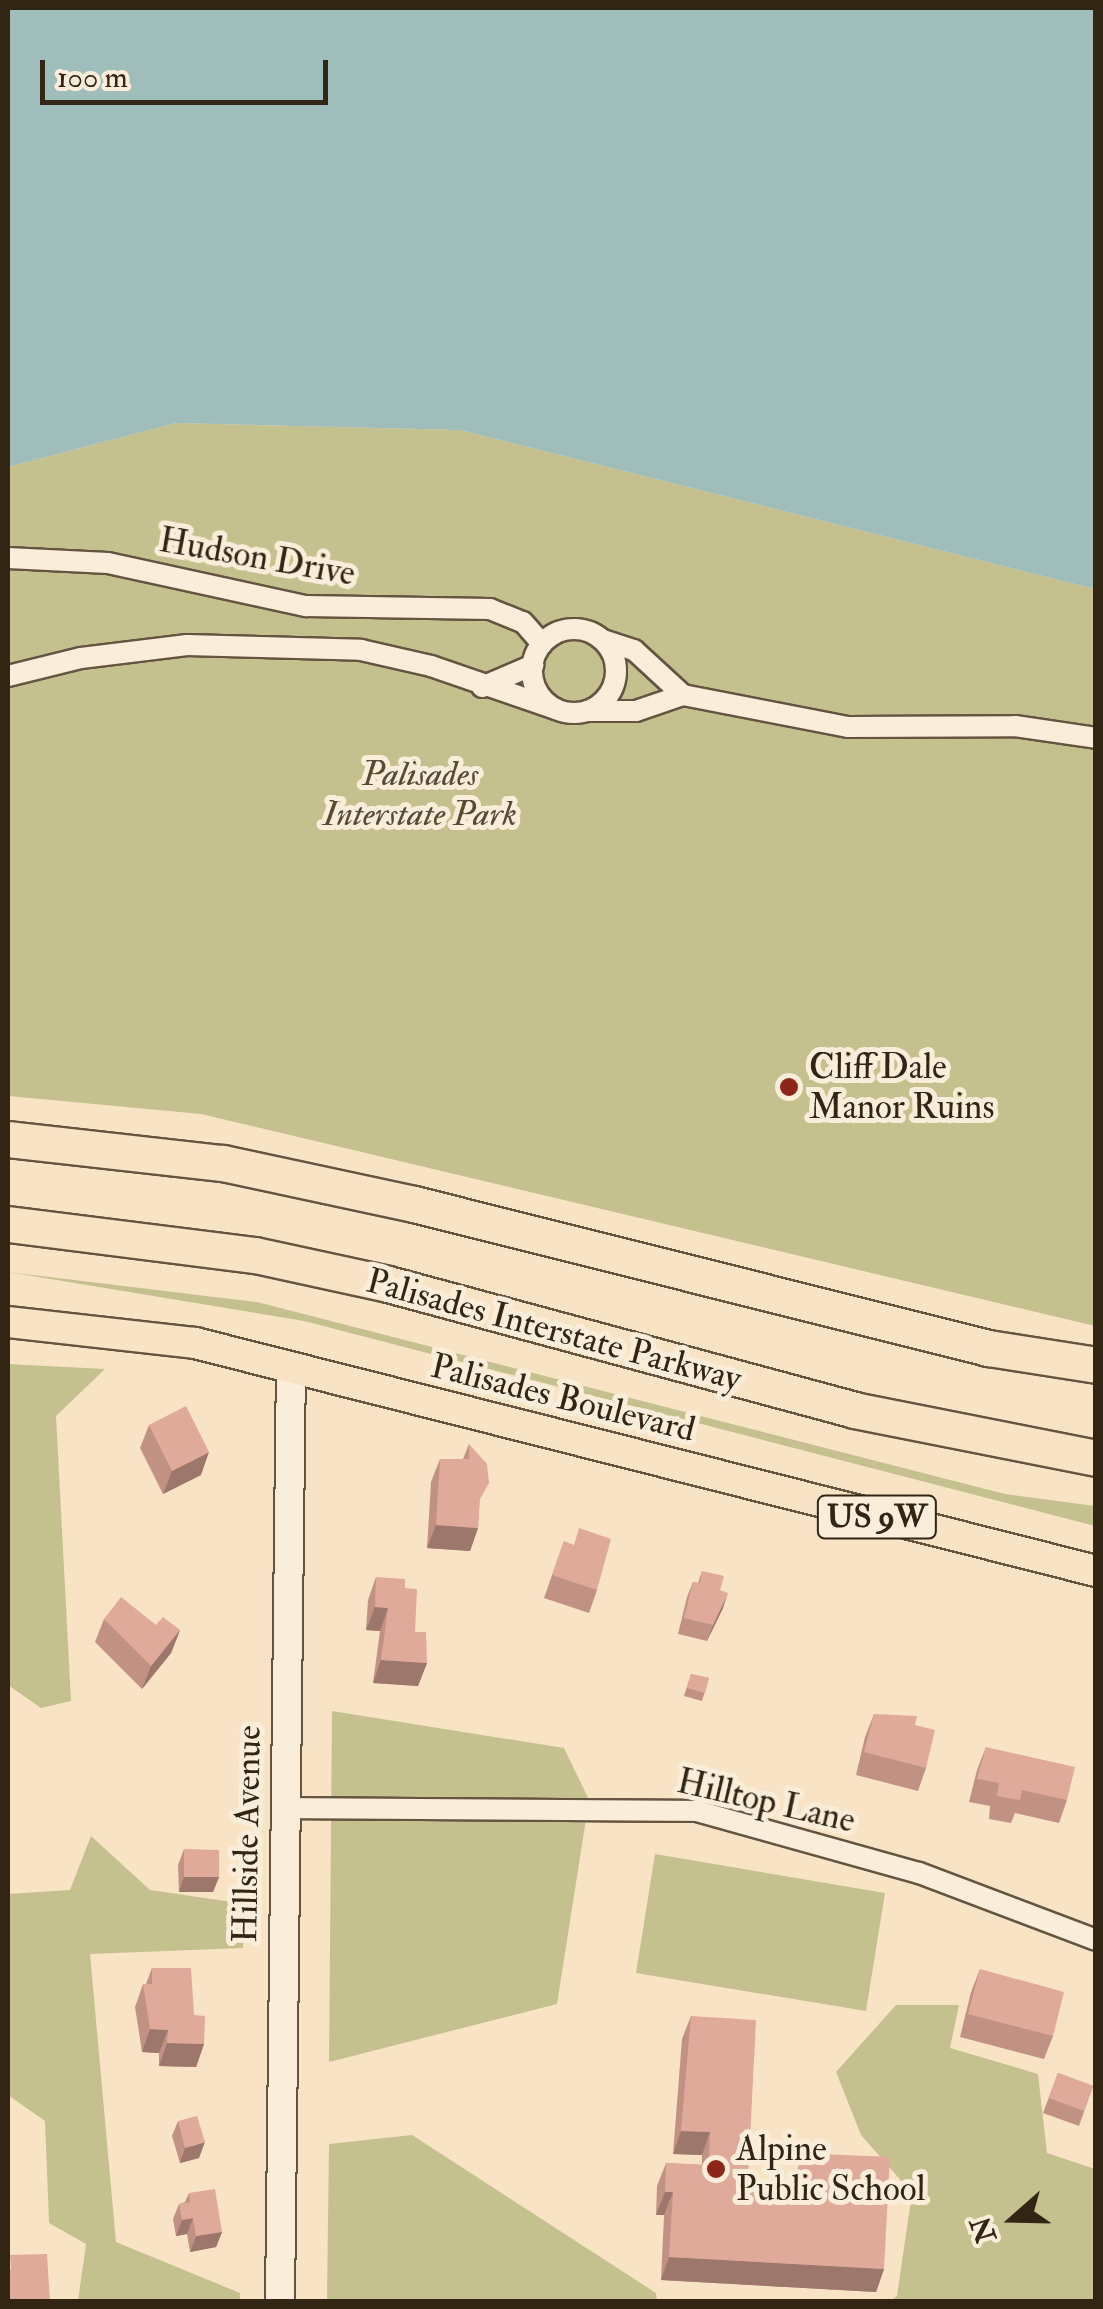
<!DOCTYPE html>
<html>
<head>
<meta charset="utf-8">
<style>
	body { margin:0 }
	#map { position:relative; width:1103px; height:2309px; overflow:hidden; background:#f8e3c5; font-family:"IM FELL Double Pica",serif }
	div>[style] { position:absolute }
	.green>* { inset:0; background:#c5c18f }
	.water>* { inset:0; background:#9fbdbb }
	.roads { filter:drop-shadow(2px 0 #645440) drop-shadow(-2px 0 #645440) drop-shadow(0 2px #645440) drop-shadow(0 -2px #645440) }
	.minor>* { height:20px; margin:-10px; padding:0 10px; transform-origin:10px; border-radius:10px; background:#faedd9 }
	.minor>.ring { margin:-10px; padding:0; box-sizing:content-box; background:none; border:20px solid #faedd9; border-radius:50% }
	.secondary>* { height:28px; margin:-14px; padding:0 14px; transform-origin:14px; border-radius:14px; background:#faedd9 }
	.primary>* { height:30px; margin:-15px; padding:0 15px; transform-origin:15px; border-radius:15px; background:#f8e3c5 }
	.motorway>* { height:35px; margin:-17.5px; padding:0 17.5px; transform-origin:17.5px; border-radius:17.5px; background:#f8e3c5 }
	.wall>* { inset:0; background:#c19284 }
	.shaded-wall>* { inset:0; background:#9d776c }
	.building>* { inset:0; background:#e0aa9a }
	.dots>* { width:28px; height:28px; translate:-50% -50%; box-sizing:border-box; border:5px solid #faedd9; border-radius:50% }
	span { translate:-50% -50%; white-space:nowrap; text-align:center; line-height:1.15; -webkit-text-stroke:10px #faedd9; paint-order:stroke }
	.shield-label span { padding:2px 8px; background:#faedd9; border:2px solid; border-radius:8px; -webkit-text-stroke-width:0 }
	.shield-label { font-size:32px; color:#322514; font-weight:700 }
	.street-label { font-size:35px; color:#322514 }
	.park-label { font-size:35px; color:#574c33; font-style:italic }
	.poi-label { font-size:35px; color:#322514 }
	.left { translate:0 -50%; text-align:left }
	.frame { position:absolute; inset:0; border:10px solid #322514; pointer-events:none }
	.north { position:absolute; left:963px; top:2169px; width:100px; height:100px; -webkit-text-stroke:8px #faedd9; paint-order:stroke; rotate:250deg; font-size:28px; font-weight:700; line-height:40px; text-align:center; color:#322514 }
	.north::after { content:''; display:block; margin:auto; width:35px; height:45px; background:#322514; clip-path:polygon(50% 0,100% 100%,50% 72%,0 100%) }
	.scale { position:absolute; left:40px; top:60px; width:288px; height:45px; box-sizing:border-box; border:5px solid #322514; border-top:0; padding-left:12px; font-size:30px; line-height:35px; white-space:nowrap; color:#322514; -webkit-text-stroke:8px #faedd9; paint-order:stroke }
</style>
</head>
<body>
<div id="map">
	<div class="green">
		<div style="clip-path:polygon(176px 423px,460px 430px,1095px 589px,1095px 1326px,201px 1114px,8px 1096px,8px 467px)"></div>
		<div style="clip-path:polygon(8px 1272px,257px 1302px,1005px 1494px,1095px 1506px,1095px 1526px,304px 1321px)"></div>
		<div style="clip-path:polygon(8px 1364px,105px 1369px,56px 1416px,71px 1701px,41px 1708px,8px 1685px)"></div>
		<div style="clip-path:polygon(332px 1711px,564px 1748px,589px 1800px,557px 2004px,329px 2062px)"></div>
		<div style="clip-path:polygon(91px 1836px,150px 1890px,246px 1904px,243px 1948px,90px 1954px,116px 2242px,240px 2293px,240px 2301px,78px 2301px,86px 2244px,49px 2223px,45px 2121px,8px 2095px,8px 1894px,70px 1890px)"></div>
		<div style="clip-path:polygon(655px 1854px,885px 1893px,866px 2011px,636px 1973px)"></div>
		<div style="clip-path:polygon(896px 2005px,959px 2005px,950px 2048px,1038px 2074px,1047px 2153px,1095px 2169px,1095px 2301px,890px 2301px,897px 2296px,912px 2193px,861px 2135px,836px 2072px)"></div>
		<div style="clip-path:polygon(412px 2135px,656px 2293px,657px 2301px,327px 2301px,329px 2144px)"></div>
	</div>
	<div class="water">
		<div style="clip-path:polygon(8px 8px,1095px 8px,1095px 589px,460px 430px,176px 423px,8px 467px)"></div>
	</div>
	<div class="roads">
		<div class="minor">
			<div style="left:8px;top:558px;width:100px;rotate:2.9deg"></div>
			<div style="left:108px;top:563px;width:203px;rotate:12.3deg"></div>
			<div style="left:306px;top:606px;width:184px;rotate:0.9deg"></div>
			<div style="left:490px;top:609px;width:35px;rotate:22deg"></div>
			<div style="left:523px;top:622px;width:29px;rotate:49deg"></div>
			<div class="ring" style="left:532px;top:629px;width:64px;height:64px"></div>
			<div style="left:603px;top:640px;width:33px;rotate:18deg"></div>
			<div style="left:634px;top:650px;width:67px;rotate:42.6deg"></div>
			<div style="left:8px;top:676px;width:75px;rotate:-13.9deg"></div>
			<div style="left:81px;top:658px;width:107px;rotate:-7deg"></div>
			<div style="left:187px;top:645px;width:174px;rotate:1.6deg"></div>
			<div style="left:361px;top:650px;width:72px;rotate:12.9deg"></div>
			<div style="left:431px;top:666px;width:132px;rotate:19deg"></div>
			<div style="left:482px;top:687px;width:56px;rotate:-23.3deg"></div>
			<div style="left:587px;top:711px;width:49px"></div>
			<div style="left:636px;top:711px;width:50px;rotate:-18.8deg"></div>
			<div style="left:683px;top:695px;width:168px;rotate:11deg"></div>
			<div style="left:848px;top:727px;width:167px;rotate:-0.3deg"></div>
			<div style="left:1015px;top:726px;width:82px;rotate:8.4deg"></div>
			<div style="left:286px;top:1808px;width:411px;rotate:0.4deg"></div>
			<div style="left:697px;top:1811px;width:230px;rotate:15.6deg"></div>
			<div style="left:919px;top:1873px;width:189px;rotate:20.7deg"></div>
		</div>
		<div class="secondary">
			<div style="left:280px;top:2302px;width:935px;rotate:-89.33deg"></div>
		</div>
		<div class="primary">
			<div style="left:8px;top:1322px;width:188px;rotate:6.4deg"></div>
			<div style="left:195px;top:1343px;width:929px;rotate:14.2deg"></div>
		</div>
		<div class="motorway">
			<div style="left:8px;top:1139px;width:216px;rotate:6.4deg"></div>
			<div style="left:223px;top:1163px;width:195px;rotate:12.1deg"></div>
			<div style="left:414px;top:1204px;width:592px;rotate:14.08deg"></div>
			<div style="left:988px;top:1348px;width:109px;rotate:8.9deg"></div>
			<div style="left:8px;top:1224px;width:249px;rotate:7.2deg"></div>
			<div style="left:255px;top:1255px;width:136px;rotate:12.3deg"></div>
			<div style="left:388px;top:1284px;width:483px;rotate:15.1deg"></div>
			<div style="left:854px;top:1410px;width:247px;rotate:11.2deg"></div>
		</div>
	</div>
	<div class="wall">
		<div style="clip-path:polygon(149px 1425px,201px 1475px,163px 1494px,140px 1448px)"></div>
		<div style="clip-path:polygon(469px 1444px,479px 1508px,478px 1528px,470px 1551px,427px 1548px,431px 1482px,440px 1459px,463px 1459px)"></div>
		<div style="clip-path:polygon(564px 1541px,597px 1590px,589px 1613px,544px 1598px)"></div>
		<div style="clip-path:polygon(702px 1571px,720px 1590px,723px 1608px,707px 1641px,678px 1634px,687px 1597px,693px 1582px,698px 1583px)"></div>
		<div style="clip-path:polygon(376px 1577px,405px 1588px,415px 1632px,427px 1663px,418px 1686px,373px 1683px,380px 1631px,366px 1630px,368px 1600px)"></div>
		<div style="clip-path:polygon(104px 1619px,156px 1625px,180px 1630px,171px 1653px,142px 1689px,95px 1642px)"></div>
		<div style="clip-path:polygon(691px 1674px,709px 1678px,702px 1701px,684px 1696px)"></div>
		<div style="clip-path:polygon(874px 1714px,915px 1725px,926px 1768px,918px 1791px,856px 1775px,865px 1737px)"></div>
		<div style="clip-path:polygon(986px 1747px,1067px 1800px,1059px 1823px,1015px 1813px,1011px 1823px,989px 1819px,990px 1806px,969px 1802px,977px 1770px)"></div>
		<div style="clip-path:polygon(184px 1849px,219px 1877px,213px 1892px,179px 1892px,178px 1865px)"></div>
		<div style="clip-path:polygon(152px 1968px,194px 2015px,204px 2044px,196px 2067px,159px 2066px,159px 2053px,142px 2052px,135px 2007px,143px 1984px,146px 1984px)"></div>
		<div style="clip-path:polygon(980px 1969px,1053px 2036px,1044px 2059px,960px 2037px,971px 1992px)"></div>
		<div style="clip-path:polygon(691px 2016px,748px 2179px,793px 2182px,801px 2159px,819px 2160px,821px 2154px,884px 2269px,876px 2292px,661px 2280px,664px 2215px,656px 2215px,657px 2186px,666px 2163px,702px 2165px,702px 2155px,673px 2154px,682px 2039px)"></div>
		<div style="clip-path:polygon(1058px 2073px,1093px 2086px,1079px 2126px,1043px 2113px)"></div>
		<div style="clip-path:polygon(178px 2121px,199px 2158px,180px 2163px,172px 2136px)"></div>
		<div style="clip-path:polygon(189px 2193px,222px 2232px,216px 2247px,190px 2252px,187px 2234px,176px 2236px,173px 2219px,179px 2204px,185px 2202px)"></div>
	</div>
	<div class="shaded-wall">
		<div style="clip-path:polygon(209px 1452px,201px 1475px,163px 1494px,172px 1471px)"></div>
		<div style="clip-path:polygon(436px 1525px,478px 1528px,470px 1551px,427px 1548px)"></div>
		<div style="clip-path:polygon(728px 1593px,723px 1608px,707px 1641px,713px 1625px)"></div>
		<div style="clip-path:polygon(375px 1607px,388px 1608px,380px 1631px,366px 1630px)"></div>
		<div style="clip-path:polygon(180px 1630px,171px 1653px,142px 1689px,151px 1666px)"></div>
		<div style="clip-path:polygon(381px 1660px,427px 1663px,418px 1686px,373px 1683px)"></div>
		<div style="clip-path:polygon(184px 1877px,219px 1877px,213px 1892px,179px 1892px)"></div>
		<div style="clip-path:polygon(150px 2029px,168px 2030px,159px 2053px,142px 2052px)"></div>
		<div style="clip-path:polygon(167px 2043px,204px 2044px,196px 2067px,159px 2066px)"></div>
		<div style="clip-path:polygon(681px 2131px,710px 2132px,702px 2155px,673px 2154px)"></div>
		<div style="clip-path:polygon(205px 2142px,199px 2158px,180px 2163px,185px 2148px)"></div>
		<div style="clip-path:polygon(665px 2192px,673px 2192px,664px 2215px,656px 2215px)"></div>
		<div style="clip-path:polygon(193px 2218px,187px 2234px,176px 2236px,182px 2220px)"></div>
		<div style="clip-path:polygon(222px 2232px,216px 2247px,190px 2252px,196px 2236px)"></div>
		<div style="clip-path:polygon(669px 2257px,884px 2269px,876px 2292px,661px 2280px)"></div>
	</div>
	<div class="building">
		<div style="clip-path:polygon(186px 1406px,209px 1452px,172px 1471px,149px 1425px)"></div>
		<div style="clip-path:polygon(469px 1444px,487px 1464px,489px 1483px,480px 1499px,478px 1528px,436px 1525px,440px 1459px,469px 1459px)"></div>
		<div style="clip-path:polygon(579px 1528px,611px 1539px,597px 1590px,552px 1575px,564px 1541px,574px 1545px)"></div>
		<div style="clip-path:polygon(702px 1571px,724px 1576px,720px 1590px,728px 1593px,713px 1625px,684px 1618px,693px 1582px,700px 1583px)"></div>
		<div style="clip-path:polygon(376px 1577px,405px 1579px,405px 1588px,417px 1589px,415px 1632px,426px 1632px,427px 1663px,381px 1660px,388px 1608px,375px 1607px)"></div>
		<div style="clip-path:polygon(121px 1597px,156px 1625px,163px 1617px,180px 1630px,151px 1666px,104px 1619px)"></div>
		<div style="clip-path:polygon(691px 1674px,709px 1678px,705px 1693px,687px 1688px)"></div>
		<div style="clip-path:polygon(874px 1714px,917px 1716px,915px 1725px,935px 1730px,926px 1768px,864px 1752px)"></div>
		<div style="clip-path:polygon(986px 1747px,1075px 1767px,1067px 1800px,1022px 1790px,1020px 1800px,997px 1796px,999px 1783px,977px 1779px)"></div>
		<div style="clip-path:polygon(184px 1849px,219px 1850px,219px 1877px,184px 1877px)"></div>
		<div style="clip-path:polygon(152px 1968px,191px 1968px,194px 2015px,205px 2016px,204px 2044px,167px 2043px,168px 2030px,150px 2029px,143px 1984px,152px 1984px)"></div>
		<div style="clip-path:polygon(980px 1969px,1064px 1992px,1053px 2036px,968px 2014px)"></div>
		<div style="clip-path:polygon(691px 2016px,756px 2020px,748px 2179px,794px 2182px,801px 2159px,821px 2160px,821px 2154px,890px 2157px,884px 2269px,669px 2257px,673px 2192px,665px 2192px,666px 2163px,709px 2165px,710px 2132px,681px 2131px)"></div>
		<div style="clip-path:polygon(1058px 2073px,1093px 2086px,1084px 2111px,1049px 2098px)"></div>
		<div style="clip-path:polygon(197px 2116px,205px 2142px,185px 2148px,178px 2121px)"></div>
		<div style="clip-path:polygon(215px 2189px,222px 2232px,196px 2236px,193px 2218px,182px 2220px,179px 2204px,190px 2202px,189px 2193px)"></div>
		<div style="clip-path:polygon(47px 2254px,50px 2302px,8px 2302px,8px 2269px,11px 2269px,10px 2255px)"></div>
	</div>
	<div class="dots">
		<div style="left:789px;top:1087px;background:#8f2418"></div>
		<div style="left:716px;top:2169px;background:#8f2418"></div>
	</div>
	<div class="shield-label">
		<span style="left:877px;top:1517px">US 9W</span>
	</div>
	<div class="street-label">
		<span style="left:257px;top:557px;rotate:10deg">Hudson Drive</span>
		<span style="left:554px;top:1330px;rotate:15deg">Palisades Interstate Parkway</span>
		<span style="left:563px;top:1398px;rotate:14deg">Palisades Boulevard</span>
		<span style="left:766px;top:1801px;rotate:13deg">Hilltop Lane</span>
		<span style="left:247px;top:1834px;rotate:-89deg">Hillside Avenue</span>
	</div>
	<div class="park-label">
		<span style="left:420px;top:794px">Palisades<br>Interstate Park</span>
	</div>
	<div class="poi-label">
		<span class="left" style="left:809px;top:1087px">Cliff Dale<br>Manor Ruins</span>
		<span class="left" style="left:736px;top:2169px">Alpine<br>Public School</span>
	</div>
	<div class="frame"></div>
	<div class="north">N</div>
	<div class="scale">100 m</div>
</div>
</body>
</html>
